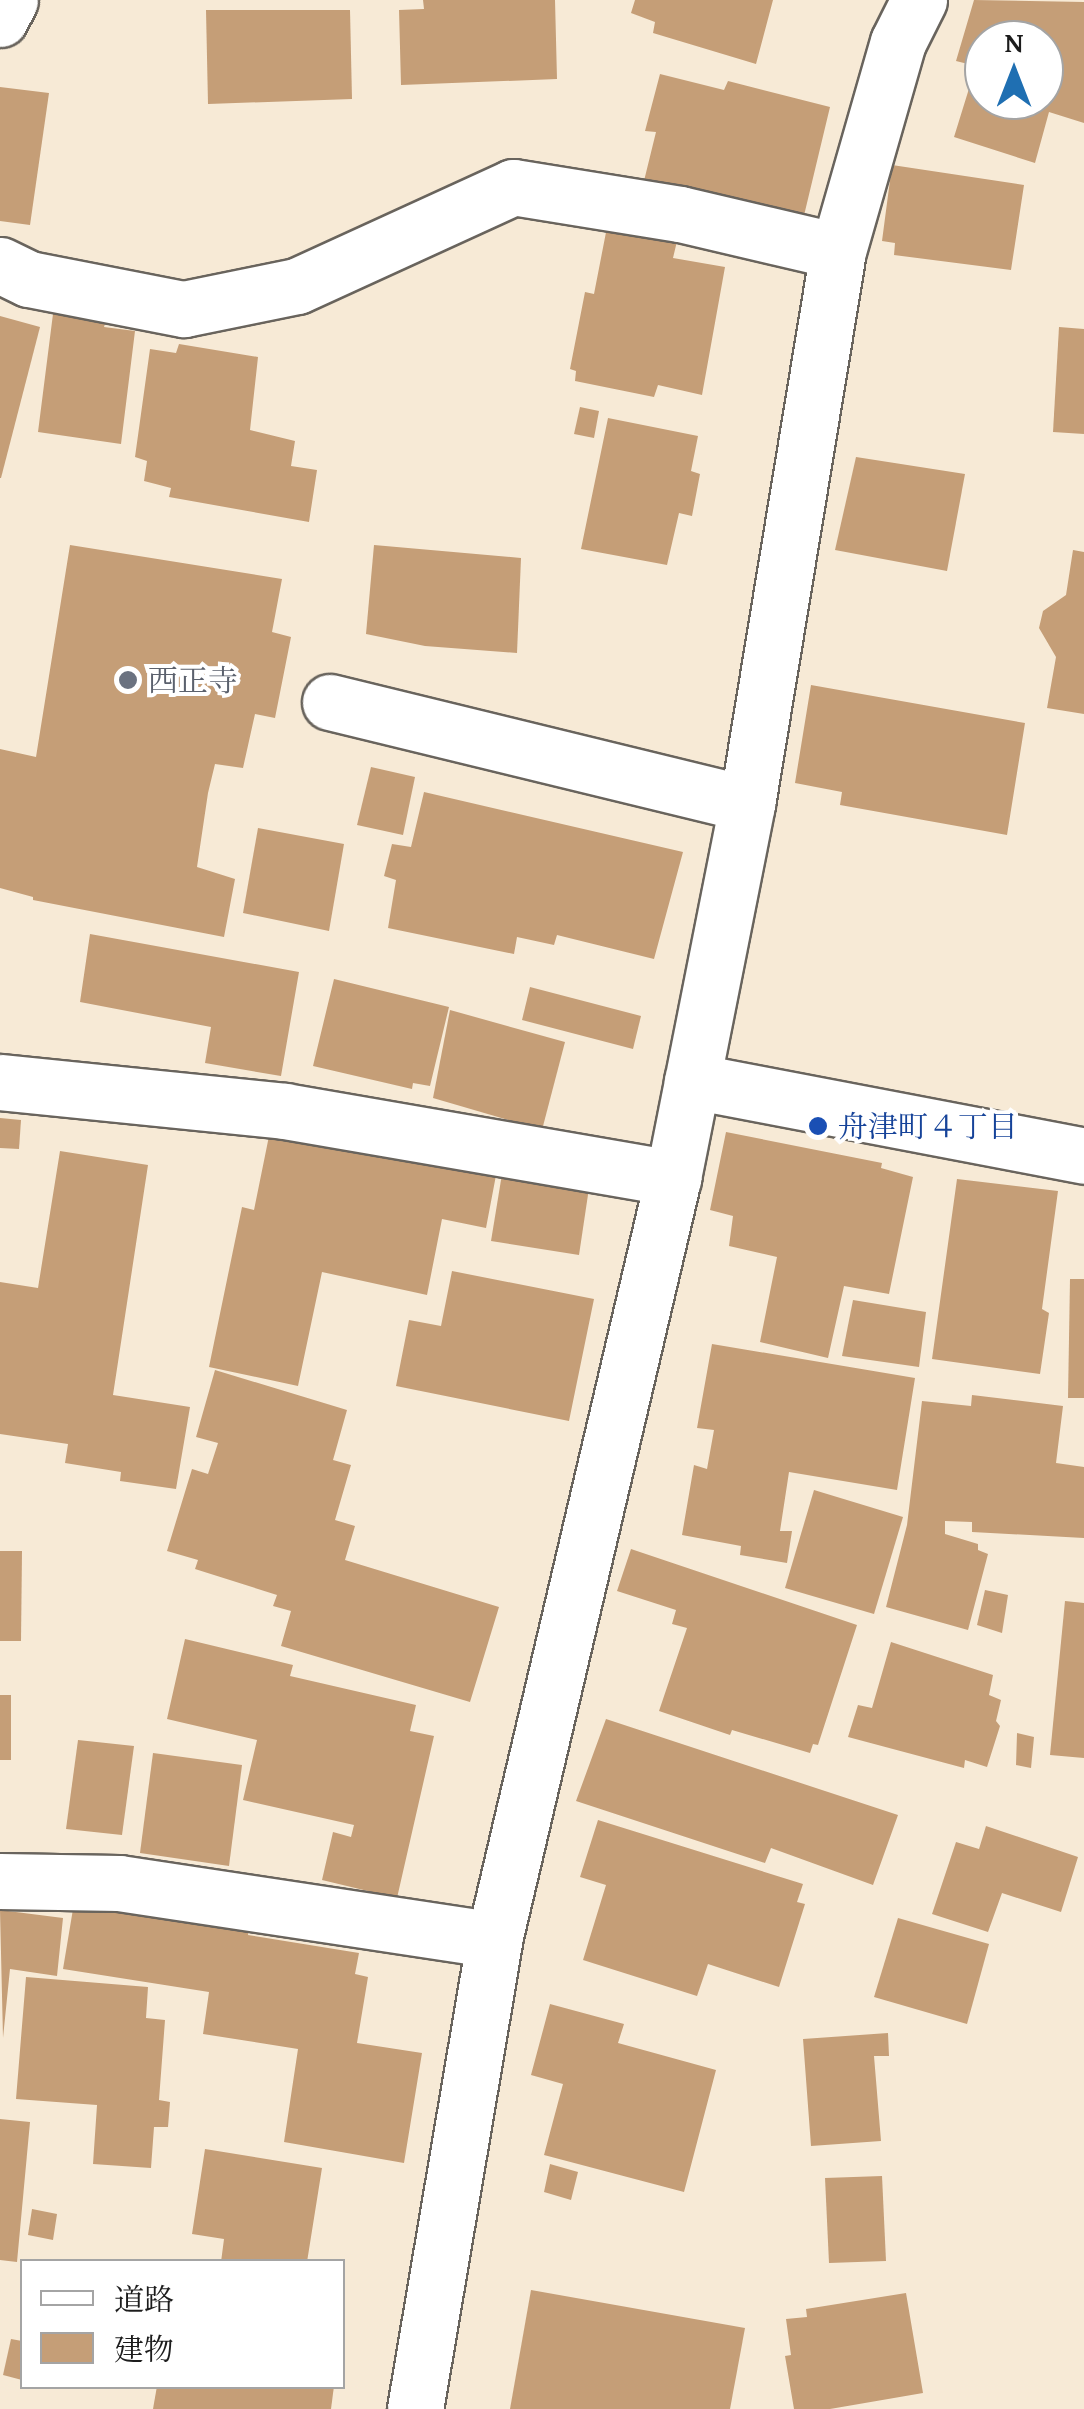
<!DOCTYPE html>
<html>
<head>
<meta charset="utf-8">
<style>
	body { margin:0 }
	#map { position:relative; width:1084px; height:2409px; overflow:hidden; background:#f7ead6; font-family:"Gentium Book Plus","Noto Serif JP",serif }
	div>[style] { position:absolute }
	.building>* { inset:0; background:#c59e77 }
	.roads { filter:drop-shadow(2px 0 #69645d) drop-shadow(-2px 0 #69645d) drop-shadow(0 2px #69645d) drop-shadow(0 -2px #69645d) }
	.street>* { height:55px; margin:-27.5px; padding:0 27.5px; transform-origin:27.5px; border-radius:27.5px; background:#fff }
	.dots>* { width:28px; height:28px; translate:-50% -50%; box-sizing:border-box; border:5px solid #fff; border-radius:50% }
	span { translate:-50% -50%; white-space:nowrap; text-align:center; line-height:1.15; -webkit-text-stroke:8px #fff; paint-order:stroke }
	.worship-label { font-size:30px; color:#5b616d }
	.left { translate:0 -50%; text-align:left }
	.transit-label { font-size:30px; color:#164399 }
	.legend { position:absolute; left:20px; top:2259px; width:325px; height:130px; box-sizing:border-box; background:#fff; border:2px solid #a4a4a4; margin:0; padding:12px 18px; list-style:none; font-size:30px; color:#1c1c1c }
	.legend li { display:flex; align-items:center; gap:20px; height:50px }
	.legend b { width:50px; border:2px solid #a4a4a4 }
	.north { position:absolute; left:964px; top:20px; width:100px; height:100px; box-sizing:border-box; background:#fff; border:2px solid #a4a4a4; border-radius:50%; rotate:0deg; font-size:28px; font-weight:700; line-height:40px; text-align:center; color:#1c1c1c }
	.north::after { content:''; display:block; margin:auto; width:35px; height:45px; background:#1f6fb2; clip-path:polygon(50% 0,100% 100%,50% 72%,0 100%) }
</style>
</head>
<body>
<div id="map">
	<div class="building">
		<div style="clip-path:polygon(423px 0,555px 0,557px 79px,401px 85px,399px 10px,424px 9px)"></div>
		<div style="clip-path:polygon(635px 0,773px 0,756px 64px,653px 33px,655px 22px,631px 13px)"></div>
		<div style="clip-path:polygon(evenodd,974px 0,1084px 2px,1084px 123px,1049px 112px,1035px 163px,954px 137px,976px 66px,956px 61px,974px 0,984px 40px,1044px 40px,1044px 100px,984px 100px,984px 40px)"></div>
		<div style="clip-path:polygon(206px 10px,350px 10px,352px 99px,208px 104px)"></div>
		<div style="clip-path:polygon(660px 74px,724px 90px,728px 81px,830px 107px,801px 228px,643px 185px,656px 132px,645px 131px)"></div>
		<div style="clip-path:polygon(0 87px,49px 93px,30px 225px,0 221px)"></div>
		<div style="clip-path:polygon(892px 165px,1024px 185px,1011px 270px,894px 255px,895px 243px,882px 241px)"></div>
		<div style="clip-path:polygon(608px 222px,678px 237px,673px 258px,725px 267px,702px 395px,658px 385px,654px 397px,575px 381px,576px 371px,570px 369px,585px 292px,594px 294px)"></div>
		<div style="clip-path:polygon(54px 306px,109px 311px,104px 327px,135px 331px,121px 444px,38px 432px)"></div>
		<div style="clip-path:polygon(0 316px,40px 327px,1px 478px,0 478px)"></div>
		<div style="clip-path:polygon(1059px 327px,1084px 329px,1084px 434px,1053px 432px)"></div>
		<div style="clip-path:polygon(179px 344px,258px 357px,250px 430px,295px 441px,291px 466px,317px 470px,309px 522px,169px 497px,171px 488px,144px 481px,147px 461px,135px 457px,150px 349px,176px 353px)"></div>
		<div style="clip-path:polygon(580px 407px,599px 411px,594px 438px,574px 434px)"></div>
		<div style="clip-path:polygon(608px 418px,698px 436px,691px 471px,700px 474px,692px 516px,679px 513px,667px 565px,581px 549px)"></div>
		<div style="clip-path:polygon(856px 457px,965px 474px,947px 571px,835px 550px)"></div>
		<div style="clip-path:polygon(70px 545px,282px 579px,272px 632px,291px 637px,275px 718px,255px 714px,243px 768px,215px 764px,208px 793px,197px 867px,235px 879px,224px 937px,33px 900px,33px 897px,0 888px,0 749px,36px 757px)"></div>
		<div style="clip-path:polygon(374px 545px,521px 558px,517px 653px,425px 646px,366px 634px)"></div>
		<div style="clip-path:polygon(1073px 550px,1084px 552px,1084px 714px,1047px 708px,1056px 657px,1039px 628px,1043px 611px,1066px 595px)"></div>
		<div style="clip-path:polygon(811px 685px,1025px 723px,1007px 835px,840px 805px,842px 792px,795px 783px)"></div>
		<div style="clip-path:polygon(371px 767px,415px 777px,403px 835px,357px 825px)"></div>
		<div style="clip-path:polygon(424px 792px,683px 852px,654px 959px,557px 935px,554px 945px,517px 937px,514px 954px,388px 928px,396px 880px,384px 876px,392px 844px,411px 847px)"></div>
		<div style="clip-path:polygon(258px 828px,344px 844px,329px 931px,243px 913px)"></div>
		<div style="clip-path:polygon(90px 934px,299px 972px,281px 1076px,205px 1063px,211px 1027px,80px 1002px)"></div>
		<div style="clip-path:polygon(334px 979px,449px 1007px,430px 1086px,413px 1083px,412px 1089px,313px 1066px)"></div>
		<div style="clip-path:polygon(530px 987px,641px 1016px,633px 1049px,522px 1020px)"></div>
		<div style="clip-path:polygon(450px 1010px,565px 1042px,542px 1130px,433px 1098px)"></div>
		<div style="clip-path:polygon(0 1118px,21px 1120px,19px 1149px,0 1148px)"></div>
		<div style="clip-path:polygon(726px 1132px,882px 1163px,881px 1168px,913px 1177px,889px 1294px,844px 1286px,828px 1358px,760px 1342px,777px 1257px,729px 1246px,733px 1216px,710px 1210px)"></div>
		<div style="clip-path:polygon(269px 1136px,364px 1155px,366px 1142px,497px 1170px,486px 1228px,442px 1219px,427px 1295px,322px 1272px,298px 1386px,209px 1367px,242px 1207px,254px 1210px)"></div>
		<div style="clip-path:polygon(60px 1151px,148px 1165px,113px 1395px,190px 1407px,176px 1489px,120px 1481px,121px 1472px,65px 1463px,68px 1444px,0 1434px,0 1282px,38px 1288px)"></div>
		<div style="clip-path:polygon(502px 1174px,589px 1188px,579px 1255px,491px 1241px)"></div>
		<div style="clip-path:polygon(957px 1179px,1058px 1191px,1042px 1309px,1049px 1313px,1040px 1374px,932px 1359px)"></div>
		<div style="clip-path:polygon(452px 1271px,594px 1299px,569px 1421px,396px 1386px,409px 1320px,441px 1326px)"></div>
		<div style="clip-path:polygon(1070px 1279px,1084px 1279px,1084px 1398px,1068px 1398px)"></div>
		<div style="clip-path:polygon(853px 1300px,926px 1312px,919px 1367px,842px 1356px)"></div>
		<div style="clip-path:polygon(712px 1344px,915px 1378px,897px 1490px,789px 1472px,780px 1531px,792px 1531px,787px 1563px,740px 1555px,741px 1546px,682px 1535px,694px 1465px,707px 1469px,714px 1430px,697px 1428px)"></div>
		<div style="clip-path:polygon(215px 1370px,347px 1410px,333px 1460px,351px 1465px,335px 1520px,355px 1526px,345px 1560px,499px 1607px,470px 1702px,281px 1646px,291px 1611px,273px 1606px,277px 1595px,195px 1569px,198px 1560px,167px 1551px,192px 1469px,208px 1474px,218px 1443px,196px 1437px)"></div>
		<div style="clip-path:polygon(972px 1395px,1063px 1406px,1056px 1463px,1084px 1467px,1084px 1538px,972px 1532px,972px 1522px,945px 1521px,945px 1534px,978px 1544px,978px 1550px,988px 1554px,968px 1630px,886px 1607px,907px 1525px,922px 1401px,971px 1406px)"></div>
		<div style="clip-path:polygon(814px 1490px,903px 1517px,874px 1614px,785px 1588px)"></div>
		<div style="clip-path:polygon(631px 1549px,857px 1625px,818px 1745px,813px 1744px,810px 1753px,732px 1730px,730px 1735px,659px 1711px,687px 1628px,672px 1624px,676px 1610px,617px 1591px)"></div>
		<div style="clip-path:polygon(0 1551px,22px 1551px,21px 1641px,0 1641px)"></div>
		<div style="clip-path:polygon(985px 1590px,1008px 1595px,1002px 1633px,977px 1625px)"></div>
		<div style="clip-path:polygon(1065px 1601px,1084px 1603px,1084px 1758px,1050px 1755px)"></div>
		<div style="clip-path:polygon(185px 1639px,293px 1665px,290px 1676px,416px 1705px,410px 1731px,434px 1736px,397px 1898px,322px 1880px,333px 1832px,351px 1837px,354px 1825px,243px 1800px,257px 1740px,167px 1719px)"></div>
		<div style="clip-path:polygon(891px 1642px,993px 1675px,989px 1695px,1001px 1700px,996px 1721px,1000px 1726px,987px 1767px,965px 1760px,964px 1768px,848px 1737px,858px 1705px,872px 1708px)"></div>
		<div style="clip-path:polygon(0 1695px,11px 1695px,11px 1760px,0 1760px)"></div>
		<div style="clip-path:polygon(606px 1719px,898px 1815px,873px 1885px,771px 1848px,765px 1863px,576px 1801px)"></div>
		<div style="clip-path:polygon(1017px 1733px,1034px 1737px,1031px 1768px,1016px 1765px)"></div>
		<div style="clip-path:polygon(78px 1740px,134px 1746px,122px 1835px,66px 1829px)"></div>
		<div style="clip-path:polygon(153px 1753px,242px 1765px,229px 1866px,140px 1853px)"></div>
		<div style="clip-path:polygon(598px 1820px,803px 1884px,797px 1902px,805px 1904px,779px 1987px,708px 1964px,697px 1996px,583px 1960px,606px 1885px,580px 1877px)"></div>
		<div style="clip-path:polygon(986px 1826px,1078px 1857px,1061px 1912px,1002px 1893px,988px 1932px,932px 1914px,956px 1842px,979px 1849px)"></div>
		<div style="clip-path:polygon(76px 1891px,250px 1921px,248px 1935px,359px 1953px,355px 1974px,368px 1977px,357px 2043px,422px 2053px,404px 2163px,284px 2142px,298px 2049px,203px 2034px,209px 1992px,63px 1969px)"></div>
		<div style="clip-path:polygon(0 1910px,63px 1918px,57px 1976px,10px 1969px,3px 2038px)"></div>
		<div style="clip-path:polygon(898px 1918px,989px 1944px,967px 2024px,874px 1997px)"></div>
		<div style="clip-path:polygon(26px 1977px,148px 1987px,146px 2018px,165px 2020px,159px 2100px,170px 2102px,168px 2127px,154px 2127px,151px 2168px,93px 2164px,97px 2105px,16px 2099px)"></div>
		<div style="clip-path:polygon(550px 2004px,624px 2024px,618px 2043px,716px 2070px,684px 2192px,544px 2155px,563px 2084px,531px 2075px)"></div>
		<div style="clip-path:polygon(888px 2033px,889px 2056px,874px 2056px,881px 2141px,811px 2146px,803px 2039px)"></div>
		<div style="clip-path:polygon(0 2119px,30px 2122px,17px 2262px,0 2260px)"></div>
		<div style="clip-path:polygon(205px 2149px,322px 2168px,307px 2262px,221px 2262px,224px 2239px,192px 2234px)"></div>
		<div style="clip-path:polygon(550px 2164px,578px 2172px,571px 2200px,544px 2192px)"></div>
		<div style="clip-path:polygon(882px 2176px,886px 2261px,829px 2263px,825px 2178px)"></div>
		<div style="clip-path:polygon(32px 2209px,57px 2214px,53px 2240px,28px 2235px)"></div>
		<div style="clip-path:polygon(531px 2290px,745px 2328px,730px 2409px,510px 2409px)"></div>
		<div style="clip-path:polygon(906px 2293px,923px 2393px,830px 2409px,794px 2409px,785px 2356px,791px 2355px,786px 2319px,807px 2317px,806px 2309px)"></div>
		<div style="clip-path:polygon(11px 2339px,22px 2341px,22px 2380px,3px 2375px)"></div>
		<div style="clip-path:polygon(157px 2386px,334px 2386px,331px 2409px,153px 2409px)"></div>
	</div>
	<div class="roads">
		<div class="street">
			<div style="left:0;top:19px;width:21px;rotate:-62deg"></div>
			<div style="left:0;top:265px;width:32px;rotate:26deg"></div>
			<div style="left:29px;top:279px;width:158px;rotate:11deg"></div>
			<div style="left:184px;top:309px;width:115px;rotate:-11.5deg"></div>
			<div style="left:297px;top:286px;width:238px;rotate:-24.6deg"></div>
			<div style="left:513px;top:187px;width:169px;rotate:9.2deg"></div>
			<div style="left:680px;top:214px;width:162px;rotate:13.2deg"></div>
			<div style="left:330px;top:702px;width:429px;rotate:13.7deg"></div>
			<div style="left:692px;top:1081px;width:399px;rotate:10.8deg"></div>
			<div style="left:0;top:1082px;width:286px;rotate:5.8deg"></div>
			<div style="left:285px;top:1111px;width:394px;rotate:9.8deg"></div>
			<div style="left:0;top:1881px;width:119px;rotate:1deg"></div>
			<div style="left:119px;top:1883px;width:379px;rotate:8.6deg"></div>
			<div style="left:415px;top:2409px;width:476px;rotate:-80.4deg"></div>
			<div style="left:494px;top:1940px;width:783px;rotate:-76.78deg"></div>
			<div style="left:673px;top:1178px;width:381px;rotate:-78.8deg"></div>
			<div style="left:747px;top:804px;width:560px;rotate:-80.66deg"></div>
			<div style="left:838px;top:251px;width:217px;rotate:-74deg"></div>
			<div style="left:898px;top:42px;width:47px;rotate:-63.4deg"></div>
		</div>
	</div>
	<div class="dots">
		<div style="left:128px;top:680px;background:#6b7280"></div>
		<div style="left:818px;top:1126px;background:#1a4fb4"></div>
	</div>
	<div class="worship-label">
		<span class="left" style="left:148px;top:680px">西正寺</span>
	</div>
	<div class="transit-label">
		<span class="left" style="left:838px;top:1126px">舟津町４丁目</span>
	</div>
	<ul class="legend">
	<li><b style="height:12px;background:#fff"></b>道路</li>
	<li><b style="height:28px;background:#c59e77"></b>建物</li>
	</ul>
	<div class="north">N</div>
</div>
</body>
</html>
